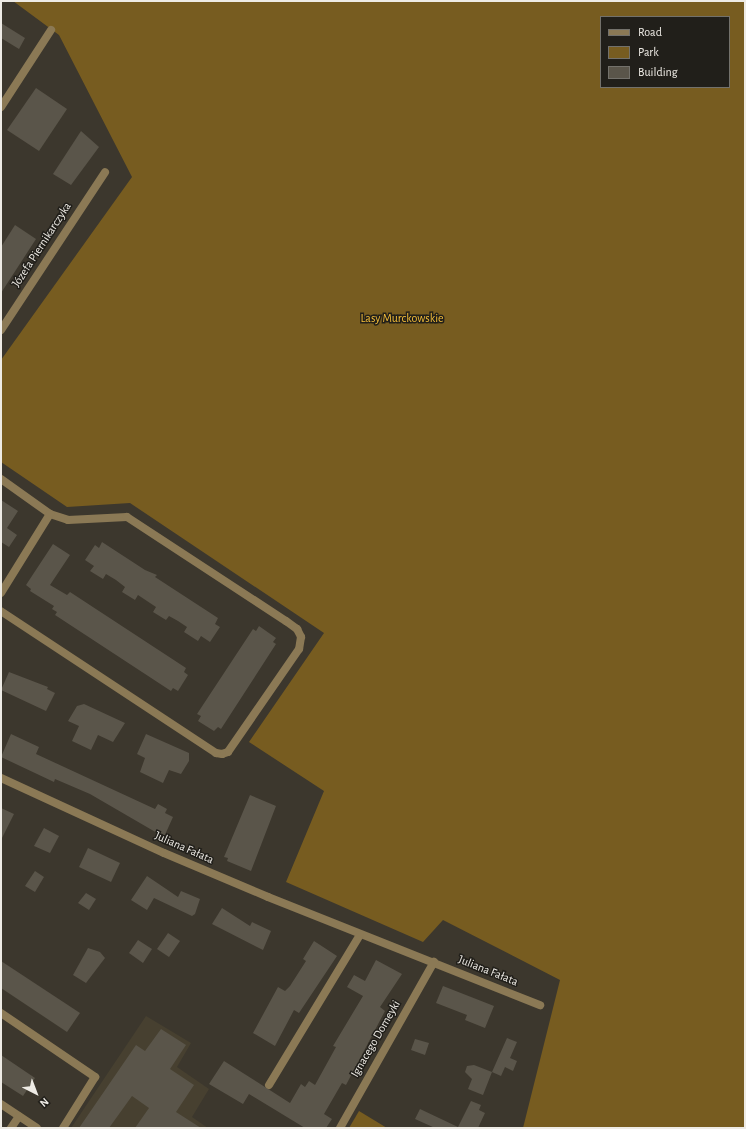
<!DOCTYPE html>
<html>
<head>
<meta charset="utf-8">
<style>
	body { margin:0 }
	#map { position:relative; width:746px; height:1129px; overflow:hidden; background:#3c372d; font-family:"Alegreya Sans",sans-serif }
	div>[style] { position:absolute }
	.built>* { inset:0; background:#474030 }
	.green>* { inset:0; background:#775c20 }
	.building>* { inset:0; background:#5a554a }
	.street>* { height:8px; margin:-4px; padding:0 4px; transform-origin:4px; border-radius:4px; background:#8b7955 }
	span { translate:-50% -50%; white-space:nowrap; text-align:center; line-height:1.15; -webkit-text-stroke:3px #211f1a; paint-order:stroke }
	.street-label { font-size:12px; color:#eeebe5 }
	.park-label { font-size:12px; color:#f6bf39 }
	.frame { position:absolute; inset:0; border:2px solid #eeebe5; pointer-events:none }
	.legend { position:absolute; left:600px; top:16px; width:130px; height:72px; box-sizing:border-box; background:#211f1a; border:1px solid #73716b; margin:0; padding:5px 7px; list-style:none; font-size:12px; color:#eeebe5 }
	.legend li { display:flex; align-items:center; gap:8px; height:20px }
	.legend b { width:20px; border:1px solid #73716b }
	.north { position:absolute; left:16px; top:1073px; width:40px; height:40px; -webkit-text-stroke:3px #211f1a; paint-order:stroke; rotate:138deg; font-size:11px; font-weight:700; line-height:16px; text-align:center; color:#eeebe5 }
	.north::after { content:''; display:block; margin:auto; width:14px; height:18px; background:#eeebe5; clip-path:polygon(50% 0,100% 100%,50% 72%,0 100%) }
</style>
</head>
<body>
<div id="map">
	<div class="built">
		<div style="clip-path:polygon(146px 1016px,191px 1043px,177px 1067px,209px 1089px,192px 1117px,208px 1128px,71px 1128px)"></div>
	</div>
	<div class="green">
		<div style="clip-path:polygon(evenodd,13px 1px,745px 1px,745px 1128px,523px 1128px,560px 980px,443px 920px,423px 942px,286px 882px,324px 791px,249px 742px,324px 633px,130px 503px,67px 507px,1px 462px,1px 360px,132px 177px,59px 35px,13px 1px,601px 17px,729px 17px,729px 87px,601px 87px,601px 17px)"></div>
		<div style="clip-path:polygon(359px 1111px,387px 1128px,349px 1128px)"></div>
	</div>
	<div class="building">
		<div style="clip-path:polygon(1px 23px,25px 38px,19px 49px,1px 38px)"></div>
		<div style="clip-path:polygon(36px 88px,67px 109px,39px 151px,7px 130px)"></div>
		<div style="clip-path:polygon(81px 131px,99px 147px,71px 185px,53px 174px)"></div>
		<div style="clip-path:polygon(15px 225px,36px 239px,1px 293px,1px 247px)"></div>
		<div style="clip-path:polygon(1px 500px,18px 511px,7px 528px,17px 535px,9px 547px,1px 542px)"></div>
		<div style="clip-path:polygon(102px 542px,145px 570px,157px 575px,155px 577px,218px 618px,215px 624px,220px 627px,210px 642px,201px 636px,198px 641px,184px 632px,187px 627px,178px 621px,169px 616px,166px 620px,153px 612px,156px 607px,138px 595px,135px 600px,122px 592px,125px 587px,116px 580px,106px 574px,103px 579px,90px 571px,94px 566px,85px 560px,95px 545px,99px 548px)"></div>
		<div style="clip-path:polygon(53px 544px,70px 555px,50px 585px,67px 595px,70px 592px,186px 668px,184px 672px,188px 675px,178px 691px,173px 688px,171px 691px,55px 615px,57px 612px,52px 609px,54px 606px,30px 591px,31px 589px,26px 585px)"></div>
		<div style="clip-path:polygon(259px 626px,276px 638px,273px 642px,276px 644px,221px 729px,218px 727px,214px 731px,198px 721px,201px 716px,197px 714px,253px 629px,256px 631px)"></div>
		<div style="clip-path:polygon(9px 672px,48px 687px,47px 689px,55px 693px,46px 711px,1px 690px)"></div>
		<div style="clip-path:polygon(84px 704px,125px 723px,113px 742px,98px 735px,91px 750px,72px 741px,79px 726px,68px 721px,77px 706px)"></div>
		<div style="clip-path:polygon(11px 734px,39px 747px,36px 754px,155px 809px,158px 804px,167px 809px,165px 813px,173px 817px,164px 837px,90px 794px,55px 779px,54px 782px,1px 757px)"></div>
		<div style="clip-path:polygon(146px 734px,189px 753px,189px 761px,181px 774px,169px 770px,163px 783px,140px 772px,145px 758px,137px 754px)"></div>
		<div style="clip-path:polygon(250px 795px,276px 806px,251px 871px,227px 861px,228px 858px,224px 857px)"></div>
		<div style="clip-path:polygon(1px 808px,14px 814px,1px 840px)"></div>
		<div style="clip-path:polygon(44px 828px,59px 836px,50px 853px,34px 846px)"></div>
		<div style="clip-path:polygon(88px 848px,120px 863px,111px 882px,79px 867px)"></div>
		<div style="clip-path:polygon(35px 871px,44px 877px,35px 892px,25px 886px)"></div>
		<div style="clip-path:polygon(147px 876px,178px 897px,181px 891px,200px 899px,195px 914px,192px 916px,154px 898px,147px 910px,131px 900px)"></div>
		<div style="clip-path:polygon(86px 893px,96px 899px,89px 910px,78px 903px)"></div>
		<div style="clip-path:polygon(222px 908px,250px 926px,252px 922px,271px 931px,263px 950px,212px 924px)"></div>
		<div style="clip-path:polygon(168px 933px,180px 941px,169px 957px,157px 949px)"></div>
		<div style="clip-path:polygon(138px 940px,152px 949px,143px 963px,129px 953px)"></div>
		<div style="clip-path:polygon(314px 941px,337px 956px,299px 1013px,294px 1010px,275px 1046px,253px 1033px,278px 987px,285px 991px,290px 986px,306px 961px,303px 959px)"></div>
		<div style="clip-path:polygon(88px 948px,100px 952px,105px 958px,86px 983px,73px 975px)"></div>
		<div style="clip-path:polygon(376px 960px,402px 974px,380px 1007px,385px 1011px,346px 1085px,342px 1083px,324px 1114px,332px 1119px,326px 1128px,305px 1128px,249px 1094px,243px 1104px,209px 1084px,224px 1061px,290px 1103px,301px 1084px,305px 1087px,309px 1081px,315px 1085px,336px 1047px,333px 1046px,363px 996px,347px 987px,354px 975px,365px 981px)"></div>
		<div style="clip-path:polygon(1px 961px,80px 1013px,67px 1032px,1px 988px)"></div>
		<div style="clip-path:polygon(443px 986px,494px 1006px,485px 1028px,465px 1020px,467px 1015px,436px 1003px)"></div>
		<div style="clip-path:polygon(161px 1029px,186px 1045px,170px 1069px,194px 1085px,176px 1112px,201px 1128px,135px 1128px,149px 1108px,132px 1096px,109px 1128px,79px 1128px,136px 1045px,145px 1051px)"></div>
		<div style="clip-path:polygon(507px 1038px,517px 1042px,510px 1058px,517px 1061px,513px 1071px,505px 1067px,501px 1076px,492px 1072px)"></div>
		<div style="clip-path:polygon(415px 1039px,429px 1043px,425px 1055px,411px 1050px)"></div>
		<div style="clip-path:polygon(1px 1055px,35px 1078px,23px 1096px,1px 1082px)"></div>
		<div style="clip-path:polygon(474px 1065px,492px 1072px,483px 1095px,468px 1089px,472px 1079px,465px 1072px,467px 1066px)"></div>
		<div style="clip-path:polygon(471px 1101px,481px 1105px,479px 1110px,485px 1113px,478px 1128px,435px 1128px,415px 1119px,420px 1109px,458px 1127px)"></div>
	</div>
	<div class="street">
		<div style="left:1px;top:107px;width:92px;rotate:-57deg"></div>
		<div style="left:1px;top:330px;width:189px;rotate:-56.6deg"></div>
		<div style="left:1px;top:479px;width:60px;rotate:35.5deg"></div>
		<div style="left:50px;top:514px;width:19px;rotate:18deg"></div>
		<div style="left:68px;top:520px;width:59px;rotate:-2.9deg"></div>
		<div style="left:127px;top:517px;width:190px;rotate:33.2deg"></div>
		<div style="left:286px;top:621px;width:14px;rotate:36deg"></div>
		<div style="left:297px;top:629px;width:9px;rotate:63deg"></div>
		<div style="left:301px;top:637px;width:12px;rotate:99deg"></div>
		<div style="left:299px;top:649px;width:125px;rotate:124.6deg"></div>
		<div style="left:228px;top:752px;width:6px;rotate:162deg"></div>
		<div style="left:222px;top:754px;width:6px;rotate:-171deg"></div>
		<div style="left:216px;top:753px;width:258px;rotate:-146.6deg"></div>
		<div style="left:1px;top:593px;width:93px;rotate:-58.2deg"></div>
		<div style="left:1px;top:778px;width:179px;rotate:24.7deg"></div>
		<div style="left:164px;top:853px;width:113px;rotate:22.9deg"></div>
		<div style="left:268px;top:897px;width:293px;rotate:21.7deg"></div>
		<div style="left:1px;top:1013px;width:114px;rotate:34.2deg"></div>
		<div style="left:95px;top:1077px;width:60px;rotate:122.1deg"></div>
		<div style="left:269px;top:1085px;width:175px;rotate:-58.8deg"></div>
		<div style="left:1px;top:1104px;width:43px;rotate:33.7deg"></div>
		<div style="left:11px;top:1128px;width:14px;rotate:-56deg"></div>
		<div style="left:340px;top:1128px;width:191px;rotate:-60.5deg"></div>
	</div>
	<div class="street-label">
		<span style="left:42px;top:245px;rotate:-57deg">Józefa Piernikarczyka</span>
		<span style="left:184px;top:848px;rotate:24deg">Juliana Fałata</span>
		<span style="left:488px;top:971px;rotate:22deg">Juliana Fałata</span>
		<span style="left:376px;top:1039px;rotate:-60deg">Ignacego Domeyki</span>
	</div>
	<div class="park-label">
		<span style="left:402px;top:319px">Lasy Murckowskie</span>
	</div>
	<div class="frame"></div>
	<ul class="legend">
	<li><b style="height:5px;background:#8b7955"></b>Road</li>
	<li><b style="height:11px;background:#775c20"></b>Park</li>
	<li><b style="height:11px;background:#5a554a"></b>Building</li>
	</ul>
	<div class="north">N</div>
</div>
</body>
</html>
